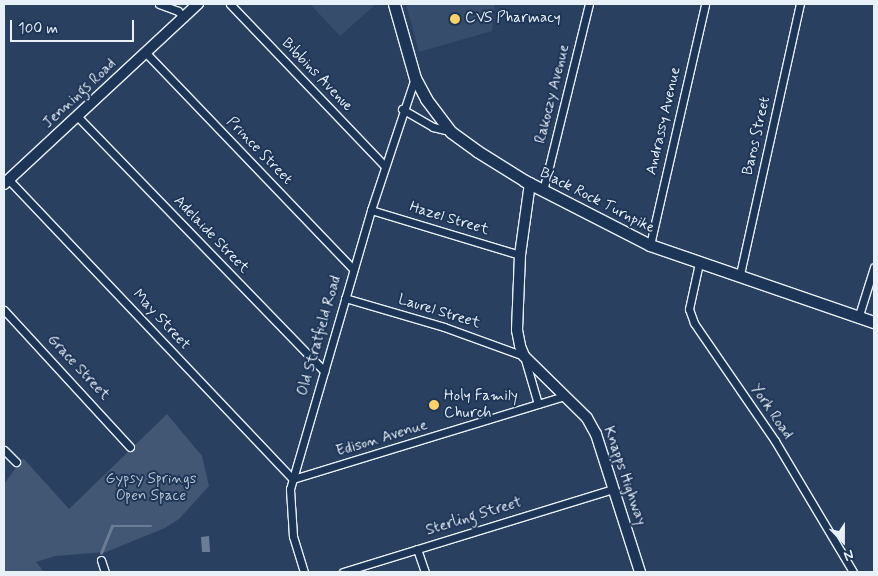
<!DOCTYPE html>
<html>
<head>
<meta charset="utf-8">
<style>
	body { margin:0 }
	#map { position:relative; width:878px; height:576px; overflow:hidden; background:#294061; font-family:Mynerve,sans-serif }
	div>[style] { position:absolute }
	.built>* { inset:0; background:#364d6b }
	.green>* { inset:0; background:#415774 }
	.water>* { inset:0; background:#6b7c95 }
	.stream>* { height:2.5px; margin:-1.25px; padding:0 1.25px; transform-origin:1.25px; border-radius:1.25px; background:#6b7c95 }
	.roads { filter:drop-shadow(1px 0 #e8f1f8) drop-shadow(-1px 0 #e8f1f8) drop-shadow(0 1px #e8f1f8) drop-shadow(0 -1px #e8f1f8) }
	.street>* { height:7px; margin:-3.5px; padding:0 3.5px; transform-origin:3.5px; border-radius:3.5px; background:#1d3557 }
	.secondary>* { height:10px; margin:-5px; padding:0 5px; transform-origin:5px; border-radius:5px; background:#1d3557 }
	.primary>* { height:11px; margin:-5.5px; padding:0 5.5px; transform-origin:5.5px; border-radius:5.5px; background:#1d3557 }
	.dots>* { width:14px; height:14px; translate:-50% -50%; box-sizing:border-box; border:2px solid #1d3557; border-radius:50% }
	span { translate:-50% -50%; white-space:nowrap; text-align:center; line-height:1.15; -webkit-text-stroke:4px #1d3557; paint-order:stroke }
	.poi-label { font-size:15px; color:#e8f1f8 }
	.left { translate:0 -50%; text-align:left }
	.street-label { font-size:15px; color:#e8f1f8 }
	.park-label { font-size:15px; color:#b6c3d0 }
	.frame { position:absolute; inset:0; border:5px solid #e8f1f8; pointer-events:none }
	.north { position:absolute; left:818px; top:516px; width:50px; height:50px; -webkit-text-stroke:4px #1d3557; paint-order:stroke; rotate:158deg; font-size:14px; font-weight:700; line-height:20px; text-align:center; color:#e8f1f8 }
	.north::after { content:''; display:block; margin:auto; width:18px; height:22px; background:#e8f1f8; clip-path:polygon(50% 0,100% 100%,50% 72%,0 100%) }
	.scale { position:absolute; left:10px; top:20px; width:124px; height:22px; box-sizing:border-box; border:2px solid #e8f1f8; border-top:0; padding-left:6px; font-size:15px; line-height:18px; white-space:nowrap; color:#e8f1f8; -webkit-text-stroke:4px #1d3557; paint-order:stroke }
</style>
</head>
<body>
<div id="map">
	<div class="built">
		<div style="clip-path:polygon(310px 4px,376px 4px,340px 36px)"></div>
		<div style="clip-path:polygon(406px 4px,495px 4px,492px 31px,419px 52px)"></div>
	</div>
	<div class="green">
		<div style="clip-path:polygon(167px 414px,202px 456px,209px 486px,179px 519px,165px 528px,106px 552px,55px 556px,36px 562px,44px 572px,4px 572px,4px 484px,23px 458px,69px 509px)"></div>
	</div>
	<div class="water">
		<div style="clip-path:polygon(209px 536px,210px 552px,202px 552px,201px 537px)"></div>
	</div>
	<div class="stream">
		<div style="left:101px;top:553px;width:29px;rotate:-68deg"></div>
		<div style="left:112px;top:526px;width:39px"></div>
	</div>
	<div class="roads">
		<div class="street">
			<div style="left:159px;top:4px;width:20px;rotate:20deg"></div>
			<div style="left:178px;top:11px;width:9px;rotate:49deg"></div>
			<div style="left:230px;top:4px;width:223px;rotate:46.3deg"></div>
			<div style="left:146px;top:53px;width:299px;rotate:46.2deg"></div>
			<div style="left:402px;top:109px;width:36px;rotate:30deg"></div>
			<div style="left:433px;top:127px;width:16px;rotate:14deg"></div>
			<div style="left:78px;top:117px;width:354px;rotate:45.9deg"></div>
			<div style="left:9px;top:180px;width:412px;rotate:46.5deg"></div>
			<div style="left:293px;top:479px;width:284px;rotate:-17deg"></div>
			<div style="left:543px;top:191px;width:193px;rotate:-76.2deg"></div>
			<div style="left:371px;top:210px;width:156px;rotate:16.8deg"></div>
			<div style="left:650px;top:245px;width:247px;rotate:-77.1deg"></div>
			<div style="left:699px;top:263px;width:47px;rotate:102.3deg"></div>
			<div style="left:689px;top:309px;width:15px;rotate:70deg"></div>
			<div style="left:694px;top:323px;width:143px;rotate:55.5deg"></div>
			<div style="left:775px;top:441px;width:152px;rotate:59.2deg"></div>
			<div style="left:740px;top:274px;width:277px;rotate:-77.5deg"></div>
			<div style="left:345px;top:298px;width:103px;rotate:16.3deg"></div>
			<div style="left:444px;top:327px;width:85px;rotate:19.9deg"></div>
			<div style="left:524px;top:356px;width:50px;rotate:73.7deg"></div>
			<div style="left:4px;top:310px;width:186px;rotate:47.4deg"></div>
			<div style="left:859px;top:315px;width:50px;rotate:-72.6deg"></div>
			<div style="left:4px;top:450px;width:17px;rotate:45deg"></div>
			<div style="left:417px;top:549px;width:24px;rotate:71deg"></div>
			<div style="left:101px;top:560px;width:13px;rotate:72deg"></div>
			<div style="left:304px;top:572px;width:38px;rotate:-107deg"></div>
			<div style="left:293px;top:536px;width:47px;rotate:-93.7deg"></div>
			<div style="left:290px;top:489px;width:291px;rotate:-73.8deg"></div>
			<div style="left:371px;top:210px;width:139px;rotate:-71.6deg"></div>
			<div style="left:343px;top:572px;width:282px;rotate:-17.1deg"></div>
		</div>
		<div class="secondary">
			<div style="left:530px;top:183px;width:73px;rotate:97.9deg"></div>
			<div style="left:520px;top:255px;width:75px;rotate:92.3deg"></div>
			<div style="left:517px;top:330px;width:16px;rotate:79deg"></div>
			<div style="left:520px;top:346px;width:11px;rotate:68deg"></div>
			<div style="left:524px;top:356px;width:88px;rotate:44.5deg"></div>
			<div style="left:587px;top:418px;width:18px;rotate:61deg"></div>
			<div style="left:596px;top:434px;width:145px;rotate:72.3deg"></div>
			<div style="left:4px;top:184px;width:265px;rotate:-42.9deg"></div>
		</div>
		<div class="primary">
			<div style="left:394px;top:4px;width:77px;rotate:74.2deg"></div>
			<div style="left:415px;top:78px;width:24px;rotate:62deg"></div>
			<div style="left:426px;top:99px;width:41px;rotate:52.9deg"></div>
			<div style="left:451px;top:132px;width:32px;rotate:36deg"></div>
			<div style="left:477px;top:151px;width:57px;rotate:32deg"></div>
			<div style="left:525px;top:181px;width:140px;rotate:27.1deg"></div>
			<div style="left:650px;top:245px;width:237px;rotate:19deg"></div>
		</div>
	</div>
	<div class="dots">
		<div style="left:455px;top:19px;background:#ffd166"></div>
		<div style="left:434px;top:405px;background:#ffd166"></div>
	</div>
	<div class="poi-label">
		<span class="left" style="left:465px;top:19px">CVS Pharmacy</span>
		<span class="left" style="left:444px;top:405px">Holy Family<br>Church</span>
	</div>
	<div class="street-label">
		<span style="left:317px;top:75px;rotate:46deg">Bibbins Avenue</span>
		<span style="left:80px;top:94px;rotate:-43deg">Jennings Road</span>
		<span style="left:553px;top:94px;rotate:-76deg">Rakoczy Avenue</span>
		<span style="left:664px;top:121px;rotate:-77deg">Andrassy Avenue</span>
		<span style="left:757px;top:136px;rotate:-77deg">Baros Street</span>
		<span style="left:259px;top:151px;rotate:46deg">Prince Street</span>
		<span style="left:597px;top:201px;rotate:27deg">Black Rock Turnpike</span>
		<span style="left:449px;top:219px;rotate:17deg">Hazel Street</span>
		<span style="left:211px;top:235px;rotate:46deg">Adelaide Street</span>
		<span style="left:439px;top:312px;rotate:17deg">Laurel Street</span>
		<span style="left:161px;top:320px;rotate:47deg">May Street</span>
		<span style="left:320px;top:336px;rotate:-74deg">Old Stratfield Road</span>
		<span style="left:78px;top:368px;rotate:47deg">Grace Street</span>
		<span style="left:771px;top:412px;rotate:56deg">York Road</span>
		<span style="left:382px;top:439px;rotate:-17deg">Edison Avenue</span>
		<span style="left:624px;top:476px;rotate:71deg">Knapps Highway</span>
		<span style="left:474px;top:517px;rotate:-17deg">Sterling Street</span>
	</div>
	<div class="park-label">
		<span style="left:151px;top:488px">Gypsy Springs<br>Open Space</span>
	</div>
	<div class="frame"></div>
	<div class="north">N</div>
	<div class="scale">100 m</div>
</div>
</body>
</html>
